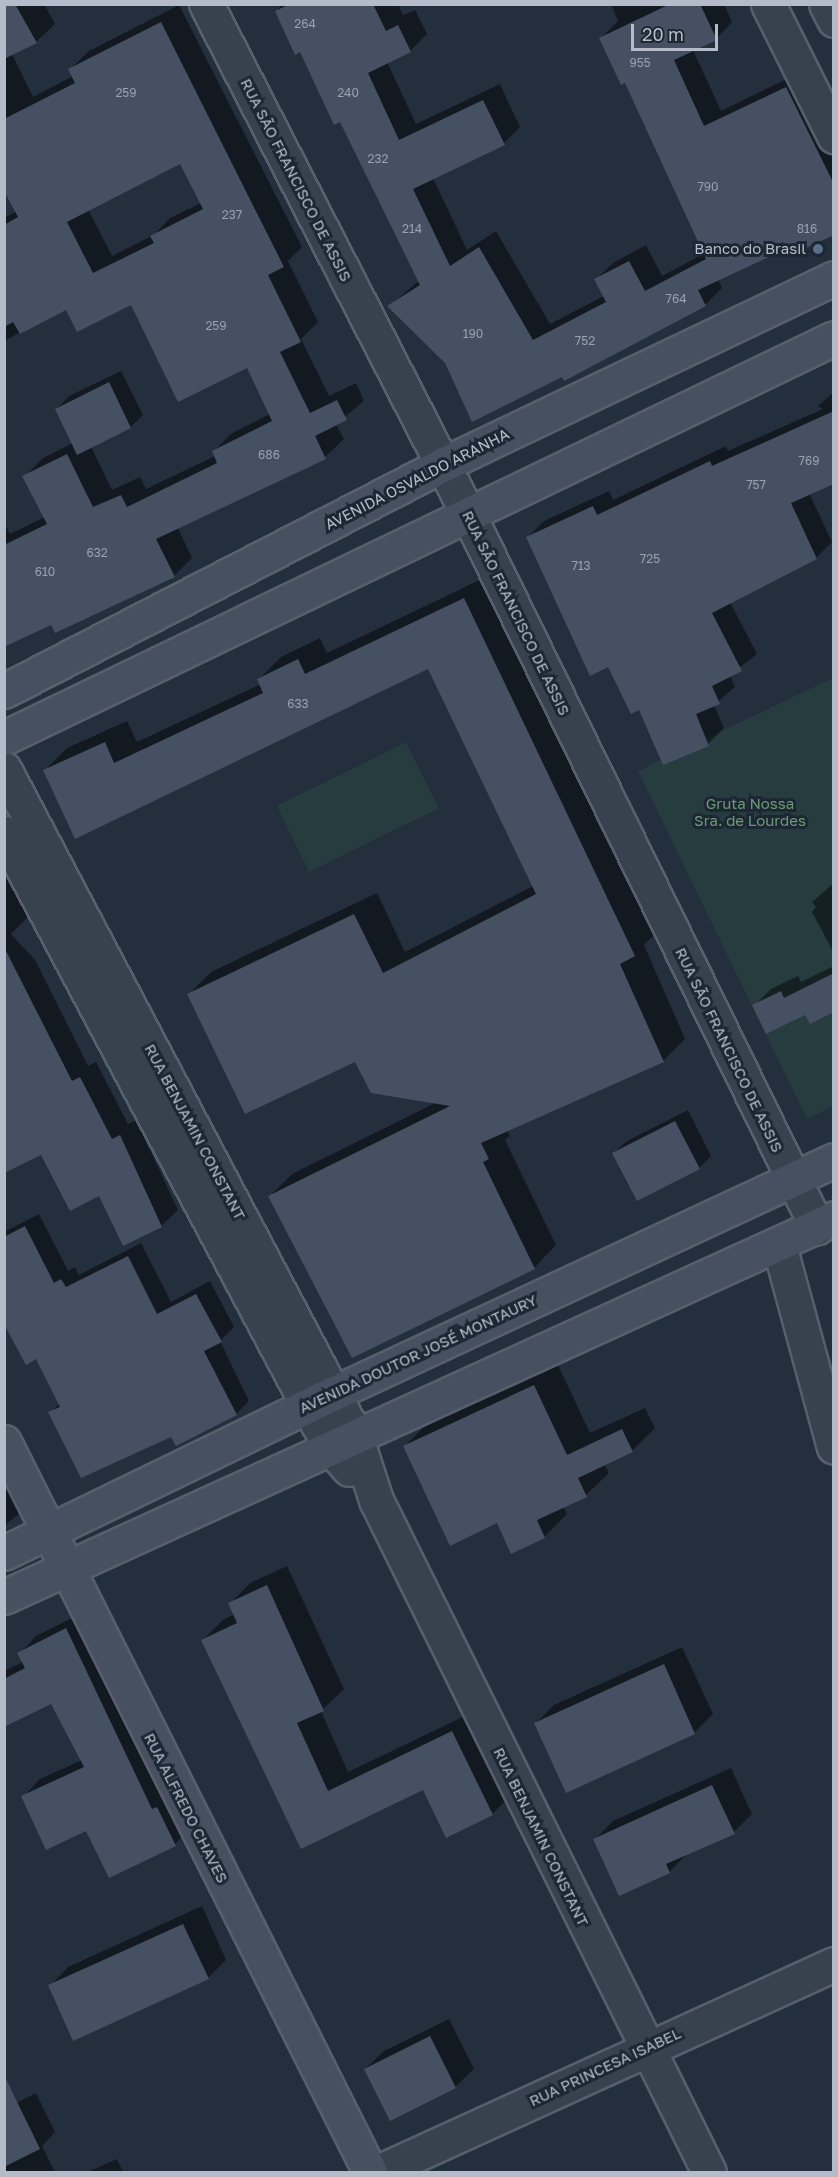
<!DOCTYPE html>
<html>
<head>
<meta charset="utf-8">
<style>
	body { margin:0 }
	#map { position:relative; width:838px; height:2177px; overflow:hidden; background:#242f3e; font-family:"Golos Text",sans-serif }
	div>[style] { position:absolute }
	.green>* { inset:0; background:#263c3f }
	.shadow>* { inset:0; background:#0007 }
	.building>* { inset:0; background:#455162 }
	.roads { filter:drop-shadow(2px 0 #565f6c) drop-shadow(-2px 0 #565f6c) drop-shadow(0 2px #565f6c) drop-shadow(0 -2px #565f6c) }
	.street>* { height:33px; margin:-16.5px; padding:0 16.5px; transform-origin:16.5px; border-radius:16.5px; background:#38414e }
	.secondary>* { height:33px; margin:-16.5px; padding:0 16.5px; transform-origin:16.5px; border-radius:16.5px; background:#465061 }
	.dots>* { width:16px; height:16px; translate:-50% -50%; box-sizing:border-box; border:3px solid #1d2633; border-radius:50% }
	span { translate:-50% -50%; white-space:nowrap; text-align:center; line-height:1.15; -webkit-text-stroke:6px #1d2633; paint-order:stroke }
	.number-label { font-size:12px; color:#98a1af }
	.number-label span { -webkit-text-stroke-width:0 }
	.street-label { font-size:15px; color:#b4bcc9 }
	.poi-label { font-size:15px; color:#b4bcc9 }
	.right { translate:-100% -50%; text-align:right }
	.park-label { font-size:15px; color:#6b9a76 }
	.frame { position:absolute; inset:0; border:6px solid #b4bcc9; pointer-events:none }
	.scale { position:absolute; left:631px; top:24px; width:87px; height:27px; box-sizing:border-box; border:3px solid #b4bcc9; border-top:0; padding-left:8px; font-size:18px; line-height:21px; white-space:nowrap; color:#b4bcc9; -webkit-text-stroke:4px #1d2633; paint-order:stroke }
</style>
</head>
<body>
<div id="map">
	<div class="green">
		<div style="clip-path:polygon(833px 678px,833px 1106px,807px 1119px,638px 771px)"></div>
		<div style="clip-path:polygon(406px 742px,439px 808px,309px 872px,277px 806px)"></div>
	</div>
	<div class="shadow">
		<div style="clip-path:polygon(evenodd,4px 4px,44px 4px,55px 24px,36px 42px,12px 54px,33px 97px,73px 76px,70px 69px,89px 51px,179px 5px,302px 247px,288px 261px,318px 322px,301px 339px,329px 396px,356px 383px,364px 401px,336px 424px,344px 439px,325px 457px,178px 528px,192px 558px,174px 576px,52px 623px,4px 646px,4px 523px,10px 534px,45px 517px,24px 477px,43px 458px,73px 443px,57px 409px,69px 396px,121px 371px,143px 415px,131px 427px,91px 447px,112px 490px,140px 477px,146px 489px,215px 456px,213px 452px,232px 433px,270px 414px,247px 366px,131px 303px,66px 308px,4px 341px,4px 218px,17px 211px,4px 176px,4px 4px,180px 162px,201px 203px,170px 218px,154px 235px,112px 256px,88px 209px,180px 162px)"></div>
		<div style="clip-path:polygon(281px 4px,398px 4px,403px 15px,415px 10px,427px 34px,410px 51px,387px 62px,416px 124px,500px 84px,520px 127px,504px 143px,433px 178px,467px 250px,496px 231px,550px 324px,604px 296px,596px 279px,613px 263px,646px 245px,662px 276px,705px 253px,626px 81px,601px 38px,618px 21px,611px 4px,724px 4px,732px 22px,716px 39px,693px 50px,721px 111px,803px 71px,834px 134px,834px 233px,791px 245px,718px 279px,722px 288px,705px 305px,563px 375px,446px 362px,389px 306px,420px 280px,341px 120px,277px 12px)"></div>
		<div style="clip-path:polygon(834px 392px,834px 482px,809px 493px,832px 542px,816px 558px,730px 602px,757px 654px,730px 675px,735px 687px,714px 705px,724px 728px,708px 744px,640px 708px,528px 537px,544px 521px,609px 491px,613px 500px,726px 446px,728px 451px,823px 409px,818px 406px)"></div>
		<div style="clip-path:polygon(486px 577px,656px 933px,644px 945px,685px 1039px,663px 1061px,507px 1130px,510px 1136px,505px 1140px,556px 1245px,534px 1268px,270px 1196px,292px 1174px,437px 1102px,356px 1060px,189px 994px,211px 972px,377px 893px,405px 952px,533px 886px,429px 667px,75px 837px,45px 770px,67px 748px,127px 721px,137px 742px,261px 684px,259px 679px,281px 657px,320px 638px,327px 653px)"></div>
		<div style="clip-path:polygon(4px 864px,29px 916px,11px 934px,35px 960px,88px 1066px,96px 1062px,128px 1124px,136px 1120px,178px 1210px,161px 1226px,100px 1194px,42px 1153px,4px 1172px)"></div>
		<div style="clip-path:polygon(834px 883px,834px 953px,812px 912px,816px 907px,812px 902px)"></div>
		<div style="clip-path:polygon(834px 966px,834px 1010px,806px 1013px,754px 1006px,771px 989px,798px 976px,801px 982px)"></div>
		<div style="clip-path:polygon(688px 1110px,711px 1156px,699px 1168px,614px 1153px,627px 1141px)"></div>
		<div style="clip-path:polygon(39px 1214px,68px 1271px,75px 1267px,79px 1275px,141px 1243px,171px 1302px,210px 1281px,234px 1327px,220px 1341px,249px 1401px,236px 1414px,172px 1435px,50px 1413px,60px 1403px,37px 1357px,4px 1320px,4px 1232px)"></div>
		<div style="clip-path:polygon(557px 1363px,590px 1433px,645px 1408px,655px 1428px,632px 1451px,604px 1464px,609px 1473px,586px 1495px,563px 1506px,567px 1514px,544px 1537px,498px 1521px,404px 1447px,427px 1424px)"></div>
		<div style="clip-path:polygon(4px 1455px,28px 1507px,4px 1526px)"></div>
		<div style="clip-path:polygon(287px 1566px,344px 1689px,321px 1711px,348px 1772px,473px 1712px,513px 1794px,492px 1814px,423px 1788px,301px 1847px,203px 1640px,223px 1620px,235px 1614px,230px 1604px,250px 1583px)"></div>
		<div style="clip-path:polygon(84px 1612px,192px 1827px,175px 1844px,23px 1797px,40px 1779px,82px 1760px,52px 1702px,4px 1725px,4px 1671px,23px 1662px,19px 1654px,36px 1636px)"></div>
		<div style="clip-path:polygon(682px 1647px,713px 1714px,694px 1733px,536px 1723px,554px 1705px)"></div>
		<div style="clip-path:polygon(731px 1768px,752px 1814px,734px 1832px,688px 1853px,669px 1872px,595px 1839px,613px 1821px)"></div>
		<div style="clip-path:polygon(202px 1906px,226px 1960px,208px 1978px,50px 1986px,68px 1967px)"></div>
		<div style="clip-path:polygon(449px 2019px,474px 2069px,455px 2087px,365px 2069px,384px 2051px)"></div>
		<div style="clip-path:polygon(36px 2093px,55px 2132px,42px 2146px,55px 2172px,4px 2172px,4px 2100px,8px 2107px)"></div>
		<div style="clip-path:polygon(117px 2159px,123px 2172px,87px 2172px)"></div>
	</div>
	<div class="building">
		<div style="clip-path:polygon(4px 4px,15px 4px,37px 43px,4px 59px)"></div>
		<div style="clip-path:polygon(290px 4px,373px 4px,386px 31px,398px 25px,411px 52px,368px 73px,399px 140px,483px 100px,505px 145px,413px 189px,450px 266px,479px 247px,533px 340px,606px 302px,594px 279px,629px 261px,645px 291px,706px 259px,625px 83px,621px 85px,599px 38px,670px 4px,700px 4px,717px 40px,674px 60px,704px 126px,786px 87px,834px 184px,834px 235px,793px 254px,790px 247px,698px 290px,706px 306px,564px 381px,562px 377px,472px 422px,445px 363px,387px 306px,420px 285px,340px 122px,334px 125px,300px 52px,295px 55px,275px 11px)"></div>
		<div style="clip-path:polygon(evenodd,161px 22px,284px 267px,268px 275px,301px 342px,280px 352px,310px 413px,337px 400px,347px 420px,315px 436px,326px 459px,156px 539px,175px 577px,55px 633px,51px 625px,4px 647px,4px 545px,47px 524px,22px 476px,67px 454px,93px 507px,121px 495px,127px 507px,217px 463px,212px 451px,272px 421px,247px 368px,178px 402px,131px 305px,77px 332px,66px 310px,20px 334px,13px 322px,4px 327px,4px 225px,18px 217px,4px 191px,4px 119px,75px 83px,68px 69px,161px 22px,180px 164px,203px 209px,150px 236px,154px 243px,93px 273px,67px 222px,180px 164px)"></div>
		<div style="clip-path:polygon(109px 382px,131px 428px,77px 455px,55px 409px)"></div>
		<div style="clip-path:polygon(834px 411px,834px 484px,791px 503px,817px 559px,712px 613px,742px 671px,712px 686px,720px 704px,696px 714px,709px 746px,663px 765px,639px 710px,631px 714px,608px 667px,590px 676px,526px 537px,593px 506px,597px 515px,710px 461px,712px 466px)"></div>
		<div style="clip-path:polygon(464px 598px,635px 956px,620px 964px,664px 1062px,481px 1143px,489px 1159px,483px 1162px,535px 1269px,352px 1358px,268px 1196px,450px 1106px,371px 1093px,355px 1062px,245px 1114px,187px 994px,354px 914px,383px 973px,536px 894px,428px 669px,75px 839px,43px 770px,105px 742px,114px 763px,263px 693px,257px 679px,298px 659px,305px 674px)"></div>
		<div style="clip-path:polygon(4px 947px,72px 1081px,80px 1077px,112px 1139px,120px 1135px,162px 1227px,123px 1246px,99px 1196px,70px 1211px,41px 1155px,4px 1173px)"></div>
		<div style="clip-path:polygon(834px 973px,834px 1012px,810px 1024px,805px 1015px,766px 1034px,752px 1005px,781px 991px,784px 998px)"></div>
		<div style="clip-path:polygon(675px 1121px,700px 1169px,637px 1201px,612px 1153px)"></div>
		<div style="clip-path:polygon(25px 1226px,54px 1283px,61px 1279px,66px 1287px,128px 1256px,157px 1314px,196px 1294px,222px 1342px,204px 1351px,237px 1415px,176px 1446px,171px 1437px,81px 1478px,48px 1412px,60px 1407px,36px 1359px,26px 1365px,4px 1324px,4px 1237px)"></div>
		<div style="clip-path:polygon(534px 1385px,567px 1455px,622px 1429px,633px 1452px,578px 1478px,587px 1497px,537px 1520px,545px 1538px,511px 1554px,497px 1523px,450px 1546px,403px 1446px)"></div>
		<div style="clip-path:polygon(267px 1585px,324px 1711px,297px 1723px,328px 1791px,452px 1731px,493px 1815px,446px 1838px,423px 1790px,301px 1849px,201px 1640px,237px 1623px,228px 1603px)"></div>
		<div style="clip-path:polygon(66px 1628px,152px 1809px,157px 1807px,176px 1846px,109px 1878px,86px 1831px,46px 1850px,21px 1796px,84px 1767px,51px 1704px,4px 1727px,4px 1679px,25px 1668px,17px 1653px)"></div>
		<div style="clip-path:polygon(664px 1664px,695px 1734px,566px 1793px,534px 1723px)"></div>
		<div style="clip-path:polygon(712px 1785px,735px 1834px,666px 1864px,670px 1873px,619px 1896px,593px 1839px)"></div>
		<div style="clip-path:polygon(183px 1924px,209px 1979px,73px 2041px,48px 1985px)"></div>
		<div style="clip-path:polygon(430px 2036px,456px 2088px,390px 2121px,364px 2069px)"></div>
		<div style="clip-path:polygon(4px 2075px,40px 2149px,4px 2167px)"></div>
	</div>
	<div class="roads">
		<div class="street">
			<div style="left:206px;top:4px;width:576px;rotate:62.81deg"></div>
			<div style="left:469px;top:516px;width:792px;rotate:63.92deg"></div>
			<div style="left:768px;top:4px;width:148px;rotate:63.4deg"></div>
			<div style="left:826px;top:4px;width:18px;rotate:63deg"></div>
			<div style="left:4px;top:769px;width:753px;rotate:62.21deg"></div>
			<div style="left:355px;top:1435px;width:68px;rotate:72.1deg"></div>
			<div style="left:376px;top:1500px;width:750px;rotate:63.64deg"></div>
			<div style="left:4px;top:833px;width:695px;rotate:62.03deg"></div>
			<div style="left:330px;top:1447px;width:29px;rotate:49deg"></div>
			<div style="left:779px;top:1245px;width:209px;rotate:74.8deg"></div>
			<div style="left:378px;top:2172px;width:501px;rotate:-24.52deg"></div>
		</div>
		<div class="secondary">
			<div style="left:4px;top:691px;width:493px;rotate:-27.3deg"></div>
			<div style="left:442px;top:465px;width:434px;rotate:-25.5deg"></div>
			<div style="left:4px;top:738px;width:921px;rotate:-25.73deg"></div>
			<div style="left:4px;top:1442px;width:817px;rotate:63.37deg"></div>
			<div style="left:4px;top:1553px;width:365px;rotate:-25.9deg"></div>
			<div style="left:332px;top:1394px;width:554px;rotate:-24.99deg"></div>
			<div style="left:4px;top:1597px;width:912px;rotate:-24.54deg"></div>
		</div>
	</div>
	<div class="dots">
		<div style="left:818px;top:249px;background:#5c6f8a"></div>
	</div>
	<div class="number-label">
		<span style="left:305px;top:24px">264</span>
		<span style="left:640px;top:63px">955</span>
		<span style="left:126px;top:93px">259</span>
		<span style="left:348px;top:93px">240</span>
		<span style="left:378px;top:159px">232</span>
		<span style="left:708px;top:187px">790</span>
		<span style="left:232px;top:215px">237</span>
		<span style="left:412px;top:229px">214</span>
		<span style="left:807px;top:229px">816</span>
		<span style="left:676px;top:299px">764</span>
		<span style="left:216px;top:326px">259</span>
		<span style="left:473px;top:334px">190</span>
		<span style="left:585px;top:341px">752</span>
		<span style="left:269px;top:455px">686</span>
		<span style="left:809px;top:461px">769</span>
		<span style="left:756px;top:485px">757</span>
		<span style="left:97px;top:553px">632</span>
		<span style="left:650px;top:559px">725</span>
		<span style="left:581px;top:566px">713</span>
		<span style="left:45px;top:572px">610</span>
		<span style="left:298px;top:704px">633</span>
	</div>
	<div class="street-label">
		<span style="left:296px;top:180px;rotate:63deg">RUA SÃO FRANCISCO DE ASSIS</span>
		<span style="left:417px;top:479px;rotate:-27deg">AVENIDA OSVALDO ARANHA</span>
		<span style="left:516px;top:613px;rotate:64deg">RUA SÃO FRANCISCO DE ASSIS</span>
		<span style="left:729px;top:1050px;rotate:64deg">RUA SÃO FRANCISCO DE ASSIS</span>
		<span style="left:195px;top:1132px;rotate:62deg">RUA BENJAMIN CONSTANT</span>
		<span style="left:418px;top:1354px;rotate:-25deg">AVENIDA DOUTOR JOSÉ MONTAURY</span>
		<span style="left:186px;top:1808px;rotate:63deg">RUA ALFREDO CHAVES</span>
		<span style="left:541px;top:1837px;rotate:64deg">RUA BENJAMIN CONSTANT</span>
		<span style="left:605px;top:2067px;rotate:-25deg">RUA PRINCESA ISABEL</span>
	</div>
	<div class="poi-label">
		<span class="right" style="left:806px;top:249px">Banco do Brasil</span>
	</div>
	<div class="park-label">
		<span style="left:750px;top:812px">Gruta Nossa<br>Sra. de Lourdes</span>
	</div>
	<div class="frame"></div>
	<div class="scale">20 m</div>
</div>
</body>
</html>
